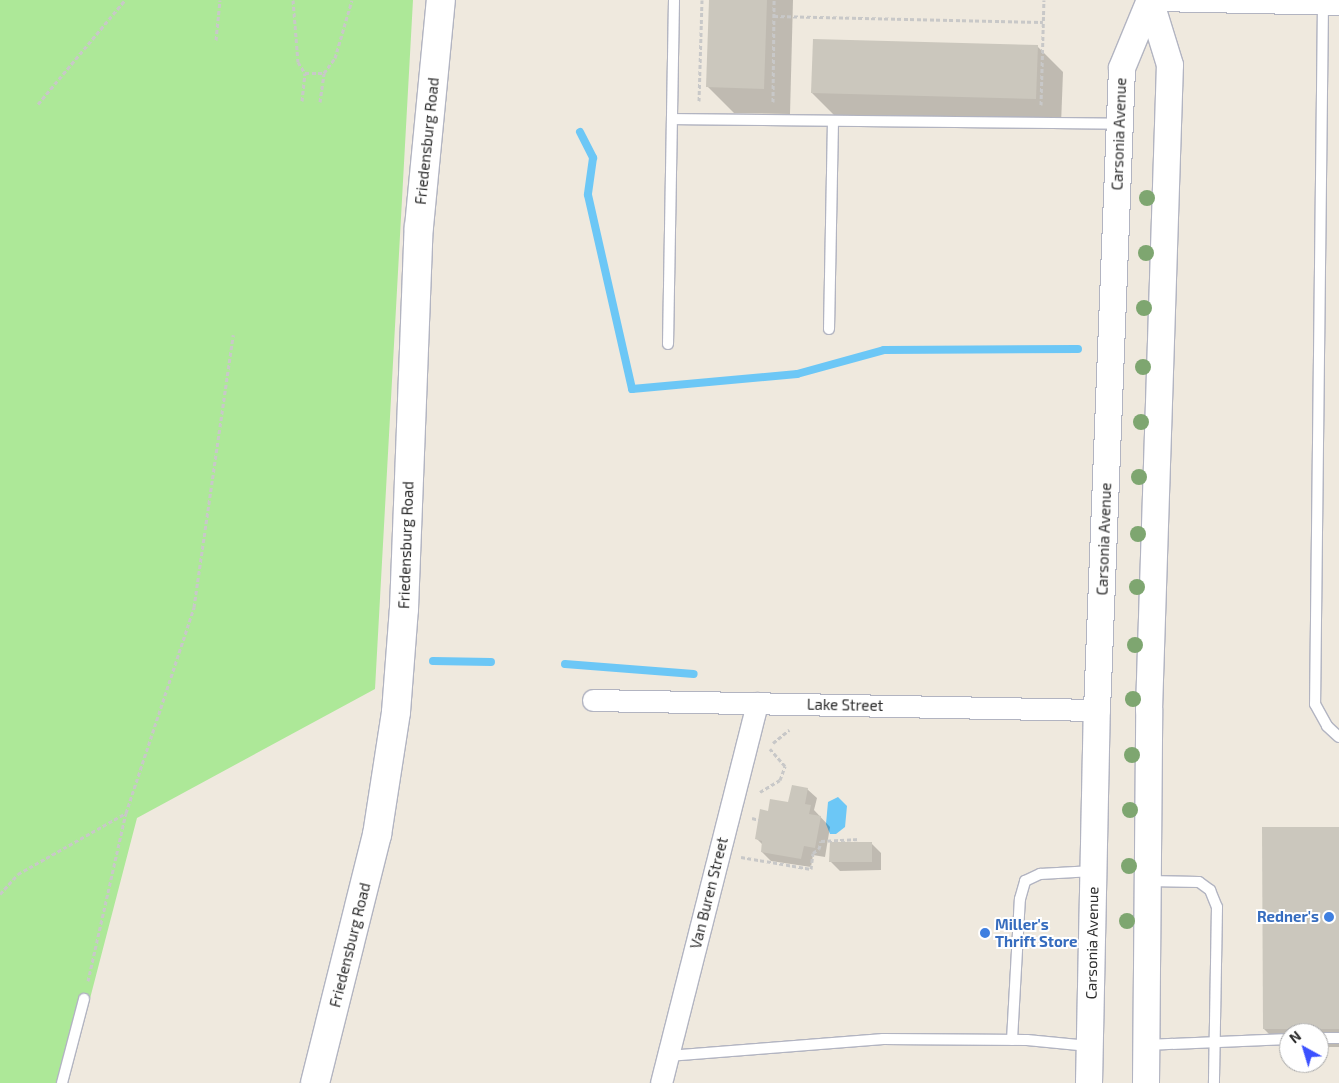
<!DOCTYPE html>
<html>
<head>
<meta charset="utf-8">
<style>
	body { margin:0 }
	#map { position:relative; width:1339px; height:1083px; overflow:hidden; background:#efe9de; font-family:"Exo 2",sans-serif }
	div>[style] { position:absolute }
	.green>* { inset:0; background:#ade898 }
	.water>* { inset:0; background:#6cc7f6 }
	.shadow>* { inset:0; background:#0003 }
	.stream>* { height:8px; margin:-4px; padding:0 4px; transform-origin:4px; border-radius:4px; background:#6cc7f6 }
	.building>* { inset:0; background:#cbc7bd }
	.path>* { height:3px; margin-top:-1.5px; transform-origin:0; background:repeating-linear-gradient(90deg,#c8c8c8 0 4px,transparent 0 6.5px) }
	.roads { filter:drop-shadow(1px 0 #b2b4c1) drop-shadow(-1px 0 #b2b4c1) drop-shadow(0 1px #b2b4c1) drop-shadow(0 -1px #b2b4c1) }
	.service>* { height:10px; margin:-5px; padding:0 5px; transform-origin:5px; border-radius:5px; background:#fff }
	.minor>* { height:21px; margin:-10.5px; padding:0 10.5px; transform-origin:10.5px; border-radius:10.5px; background:#fff }
	.tertiary>* { height:26px; margin:-13px; padding:0 13px; transform-origin:13px; border-radius:13px; background:#fff }
	.secondary>* { height:28px; margin:-14px; padding:0 14px; transform-origin:14px; border-radius:14px; background:#fff }
	.trees>* { width:16px; height:16px; margin:-8px; border-radius:50%; background:#7ea670 }
	.dots>* { width:14px; height:14px; translate:-50% -50%; box-sizing:border-box; border:2px solid #fff; border-radius:50% }
	span { translate:-50% -50%; white-space:nowrap; text-align:center; line-height:1.15; -webkit-text-stroke:4px #fff; paint-order:stroke }
	.street-label { font-size:15px; color:#2d2d2d }
	.shop-label { font-size:15px; color:#366cbe; font-weight:700 }
	.right { translate:-100% -50%; text-align:right }
	.left { translate:0 -50%; text-align:left }
	.north { position:absolute; left:1279px; top:1023px; width:50px; height:50px; box-sizing:border-box; background:#fff; border:1px solid #ababab; border-radius:50%; rotate:321deg; font-size:14px; font-weight:700; line-height:20px; text-align:center; color:#2d2d2d }
	.north::after { content:''; display:block; margin:auto; width:18px; height:22px; background:#3b51ff; clip-path:polygon(50% 0,100% 100%,50% 72%,0 100%) }
</style>
</head>
<body>
<div id="map">
	<div class="green">
		<div style="clip-path:polygon(0 0,413px 0,375px 689px,137px 818px,68px 1083px,0 1083px)"></div>
	</div>
	<div class="water">
		<div style="clip-path:polygon(838px 797px,847px 806px,845px 827px,836px 834px,830px 834px,826px 824px,828px 802px)"></div>
	</div>
	<div class="shadow">
		<div style="clip-path:polygon(710px 0,793px 0,790px 114px,734px 113px,708px 87px)"></div>
		<div style="clip-path:polygon(1037px 46px,1063px 72px,1061px 125px,838px 119px,812px 93px)"></div>
		<div style="clip-path:polygon(807px 789px,817px 798px,814px 810px,830px 827px,825px 857px,813px 855px,811px 867px,771px 861px,762px 852px,763px 845px,757px 839px,769px 812px,789px 804px)"></div>
		<div style="clip-path:polygon(1339px 828px,1339px 1047px,1319px 1047px,1319px 1033px,1289px 1033px,1289px 1047px,1282px 1047px,1264px 1029px)"></div>
		<div style="clip-path:polygon(872px 844px,881px 853px,881px 870px,840px 871px,830px 861px)"></div>
	</div>
	<div class="stream">
		<div style="left:580px;top:132px;width:29px;rotate:63deg"></div>
		<div style="left:593px;top:158px;width:37px;rotate:98deg"></div>
		<div style="left:588px;top:195px;width:199px;rotate:77.2deg"></div>
		<div style="left:632px;top:389px;width:166px;rotate:-5.2deg"></div>
		<div style="left:797px;top:374px;width:90px;rotate:-15.4deg"></div>
		<div style="left:884px;top:350px;width:194px;rotate:-0.3deg"></div>
		<div style="left:433px;top:661px;width:58px;rotate:1deg"></div>
		<div style="left:565px;top:664px;width:129px;rotate:4.4deg"></div>
	</div>
	<div class="building">
		<div style="clip-path:polygon(709px 0,767px 0,764px 89px,706px 87px)"></div>
		<div style="clip-path:polygon(813px 39px,1038px 45px,1036px 99px,811px 93px)"></div>
		<div style="clip-path:polygon(792px 785px,808px 788px,805px 804px,811px 805px,809px 814px,821px 816px,815px 848px,804px 846px,801px 859px,761px 852px,762px 841px,755px 839px,760px 809px,768px 811px,770px 799px,788px 802px)"></div>
		<div style="clip-path:polygon(1262px 827px,1339px 827px,1339px 1029px,1263px 1029px)"></div>
		<div style="clip-path:polygon(830px 842px,872px 842px,872px 862px,829px 862px)"></div>
	</div>
	<div class="path">
		<div style="left:293px;top:0;width:62px;rotate:85.4deg"></div>
		<div style="left:298px;top:62px;width:13px;rotate:58deg"></div>
		<div style="left:305px;top:73px;width:19px"></div>
		<div style="left:324px;top:73px;width:19px;rotate:-54deg"></div>
		<div style="left:335px;top:58px;width:60px;rotate:-73.7deg"></div>
		<div style="left:774px;top:16px;width:269px;rotate:1.3deg"></div>
		<div style="left:216px;top:40px;width:40px;rotate:-84.3deg"></div>
		<div style="left:302px;top:101px;width:28px;rotate:-84deg"></div>
		<div style="left:699px;top:101px;width:101px;rotate:-88.3deg"></div>
		<div style="left:320px;top:102px;width:29px;rotate:-82deg"></div>
		<div style="left:773px;top:102px;width:102px;rotate:-89.4deg"></div>
		<div style="left:38px;top:104px;width:136px;rotate:-50.1deg"></div>
		<div style="left:1041px;top:105px;width:105px;rotate:-88.4deg"></div>
		<div style="left:773px;top:743px;width:21px;rotate:-39deg"></div>
		<div style="left:760px;top:792px;width:23px;rotate:-31deg"></div>
		<div style="left:780px;top:780px;width:15px;rotate:-70deg"></div>
		<div style="left:785px;top:766px;width:23px;rotate:-131deg"></div>
		<div style="left:752px;top:818px;width:7px;rotate:16deg"></div>
		<div style="left:741px;top:857px;width:71px;rotate:9.7deg"></div>
		<div style="left:811px;top:869px;width:16px;rotate:-83deg"></div>
		<div style="left:813px;top:853px;width:7px;rotate:-34deg"></div>
		<div style="left:819px;top:849px;width:8px;rotate:-76deg"></div>
		<div style="left:821px;top:841px;width:39px;rotate:-3deg"></div>
		<div style="left:0;top:894px;width:27px;rotate:-48deg"></div>
		<div style="left:18px;top:874px;width:124px;rotate:-29.5deg"></div>
		<div style="left:88px;top:981px;width:172px;rotate:-77.3deg"></div>
		<div style="left:126px;top:813px;width:217px;rotate:-71.7deg"></div>
		<div style="left:194px;top:607px;width:275px;rotate:-81.8deg"></div>
	</div>
	<div class="roads">
		<div class="service">
			<div style="left:1323px;top:3px;width:701px;rotate:90.65deg"></div>
			<div style="left:1315px;top:704px;width:25px;rotate:61deg"></div>
			<div style="left:1327px;top:726px;width:16px;rotate:43deg"></div>
			<div style="left:672px;top:119px;width:447px;rotate:0.6deg"></div>
			<div style="left:829px;top:329px;width:208px;rotate:-88.9deg"></div>
			<div style="left:668px;top:344px;width:344px;rotate:-89deg"></div>
			<div style="left:1148px;top:881px;width:51px;rotate:1.1deg"></div>
			<div style="left:1199px;top:882px;width:14px;rotate:36deg"></div>
			<div style="left:1210px;top:890px;width:18px;rotate:68deg"></div>
			<div style="left:1217px;top:907px;width:176px;rotate:91deg"></div>
			<div style="left:1319px;top:1038px;width:20px"></div>
			<div style="left:1012px;top:1040px;width:141px;rotate:-86.8deg"></div>
			<div style="left:1020px;top:899px;width:19px;rotate:-74deg"></div>
			<div style="left:1025px;top:881px;width:17px;rotate:-25deg"></div>
			<div style="left:1040px;top:874px;width:53px;rotate:-3.2deg"></div>
			<div style="left:1147px;top:1045px;width:142px;rotate:-2.4deg"></div>
			<div style="left:668px;top:1056px;width:216px;rotate:-4.5deg"></div>
			<div style="left:883px;top:1039px;width:144px;rotate:0.4deg"></div>
			<div style="left:1027px;top:1040px;width:62px;rotate:5.5deg"></div>
			<div style="left:62px;top:1083px;width:87px;rotate:-75.3deg"></div>
		</div>
		<div class="minor">
			<div style="left:1155px;top:0;width:184px;rotate:1.2deg"></div>
			<div style="left:593px;top:700px;width:504px;rotate:1.14deg"></div>
			<div style="left:661px;top:1083px;width:392px;rotate:-75.8deg"></div>
		</div>
		<div class="tertiary">
			<div style="left:1089px;top:1083px;width:373px;rotate:-88.8deg"></div>
			<div style="left:1097px;top:710px;width:642px;rotate:-87.77deg"></div>
			<div style="left:1122px;top:68px;width:74px;rotate:-67.6deg"></div>
			<div style="left:1146px;top:1083px;width:373px;rotate:-89.5deg"></div>
			<div style="left:1149px;top:710px;width:645px;rotate:-88.14deg"></div>
			<div style="left:1170px;top:65px;width:68px;rotate:-107.1deg"></div>
		</div>
		<div class="secondary">
			<div style="left:315px;top:1083px;width:256px;rotate:-76deg"></div>
			<div style="left:377px;top:835px;width:124px;rotate:-81.2deg"></div>
			<div style="left:396px;top:712px;width:103px;rotate:-85.6deg"></div>
			<div style="left:404px;top:609px;width:382px;rotate:-87.8deg"></div>
			<div style="left:419px;top:227px;width:228px;rotate:-84.5deg"></div>
		</div>
	</div>
	<div class="trees">
		<div style="left:1147px;top:198px"></div>
		<div style="left:1146px;top:253px"></div>
		<div style="left:1144px;top:308px"></div>
		<div style="left:1143px;top:367px"></div>
		<div style="left:1141px;top:422px"></div>
		<div style="left:1139px;top:477px"></div>
		<div style="left:1138px;top:534px"></div>
		<div style="left:1137px;top:587px"></div>
		<div style="left:1135px;top:645px"></div>
		<div style="left:1133px;top:699px"></div>
		<div style="left:1132px;top:755px"></div>
		<div style="left:1130px;top:810px"></div>
		<div style="left:1129px;top:866px"></div>
		<div style="left:1127px;top:921px"></div>
	</div>
	<div class="dots">
		<div style="left:1329px;top:917px;background:#3f7fe0"></div>
		<div style="left:985px;top:933px;background:#3f7fe0"></div>
	</div>
	<div class="street-label">
		<span style="left:1119px;top:134px;rotate:-88deg">Carsonia Avenue</span>
		<span style="left:427px;top:141px;rotate:-84deg">Friedensburg Road</span>
		<span style="left:1104px;top:539px;rotate:-88deg">Carsonia Avenue</span>
		<span style="left:406px;top:545px;rotate:-88deg">Friedensburg Road</span>
		<span style="left:845px;top:705px;rotate:1deg">Lake Street</span>
		<span style="left:709px;top:893px;rotate:-76deg">Van Buren Street</span>
		<span style="left:1092px;top:943px;rotate:-89deg">Carsonia Avenue</span>
		<span style="left:350px;top:945px;rotate:-76deg">Friedensburg Road</span>
	</div>
	<div class="shop-label">
		<span class="right" style="left:1319px;top:917px">Redner's</span>
		<span class="left" style="left:995px;top:933px">Miller's<br>Thrift Store</span>
	</div>
	<div class="north">N</div>
</div>
</body>
</html>
